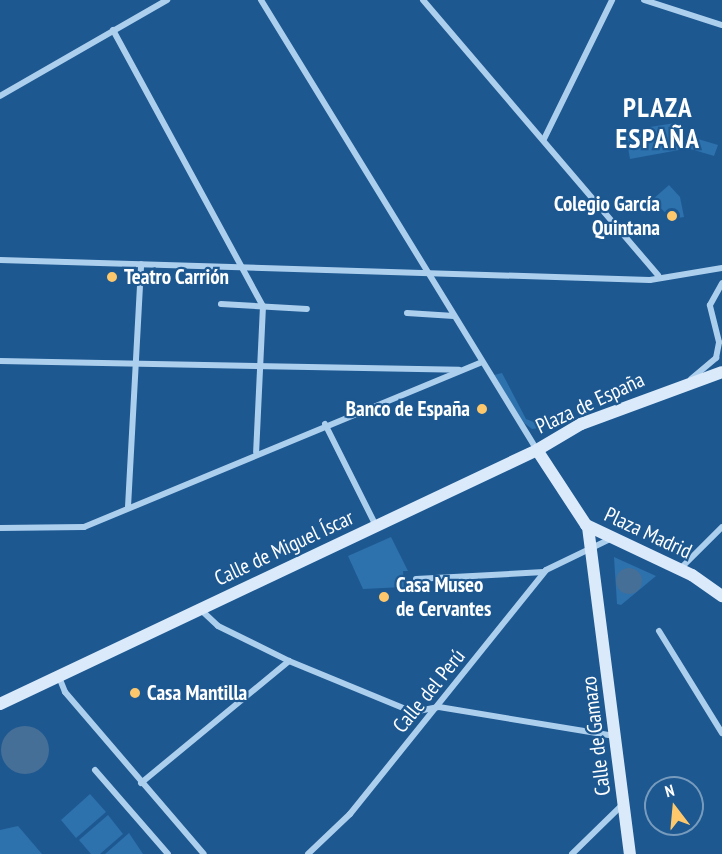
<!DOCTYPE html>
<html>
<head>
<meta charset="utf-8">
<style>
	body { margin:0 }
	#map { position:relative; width:722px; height:854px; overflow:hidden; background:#1d5891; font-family:"PT Sans Narrow",sans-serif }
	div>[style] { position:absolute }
	.green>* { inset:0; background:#2d71ad }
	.water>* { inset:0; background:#466f97 }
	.round { border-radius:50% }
	.street>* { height:6px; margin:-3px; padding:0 3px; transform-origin:3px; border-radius:3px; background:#adcfee }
	.secondary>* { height:12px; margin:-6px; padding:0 6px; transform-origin:6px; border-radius:6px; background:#daeafa }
	.dots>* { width:16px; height:16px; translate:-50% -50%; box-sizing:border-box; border:3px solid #1d5891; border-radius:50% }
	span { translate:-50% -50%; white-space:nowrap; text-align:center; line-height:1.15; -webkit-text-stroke:4.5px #1d5891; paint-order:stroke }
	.poi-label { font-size:21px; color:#fff; font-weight:700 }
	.right { translate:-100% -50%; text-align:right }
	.left { translate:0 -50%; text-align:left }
	.street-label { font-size:21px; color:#fff }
	.district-label { font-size:27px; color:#fff; font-weight:700; letter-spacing:1.5px }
	.north { position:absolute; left:644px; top:776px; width:60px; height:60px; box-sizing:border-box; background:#1d5891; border:2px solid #779bbd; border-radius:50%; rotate:344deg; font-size:16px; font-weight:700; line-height:24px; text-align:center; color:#fff }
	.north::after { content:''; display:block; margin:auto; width:21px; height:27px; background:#fdc86c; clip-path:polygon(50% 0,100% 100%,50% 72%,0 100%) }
</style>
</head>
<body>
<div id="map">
	<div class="green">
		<div style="clip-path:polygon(675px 123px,679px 150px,630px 159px,625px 131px)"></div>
		<div style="clip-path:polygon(688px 136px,718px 145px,714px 156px,684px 147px)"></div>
		<div style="clip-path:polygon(669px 185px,680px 197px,684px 217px,672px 219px,652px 200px)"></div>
		<div style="clip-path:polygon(502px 373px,526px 419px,546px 427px,532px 429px,524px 423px,494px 375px)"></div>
		<div style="clip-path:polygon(391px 537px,408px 571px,403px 571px,404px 587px,363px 589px,348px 556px)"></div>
		<div style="clip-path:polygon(614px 557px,656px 576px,621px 605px,617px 604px)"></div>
		<div style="clip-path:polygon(90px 794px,106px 812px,76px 838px,61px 820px)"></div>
		<div style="clip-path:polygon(108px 815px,123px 834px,100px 854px,91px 854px,79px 840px)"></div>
		<div style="clip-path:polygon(18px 826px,42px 854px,0 854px,0 830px)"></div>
		<div style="clip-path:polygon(129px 833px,143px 854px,105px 854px)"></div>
	</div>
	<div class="water">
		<div class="round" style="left:616px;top:568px;width:26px;height:26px"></div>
		<div class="round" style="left:1px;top:726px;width:48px;height:48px"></div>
	</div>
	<div class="street">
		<div style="left:261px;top:0;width:528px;rotate:58.48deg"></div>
		<div style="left:423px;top:0;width:362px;rotate:49.5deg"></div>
		<div style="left:644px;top:0;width:82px;rotate:17.8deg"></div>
		<div style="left:113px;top:30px;width:314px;rotate:61.5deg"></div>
		<div style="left:263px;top:306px;width:146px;rotate:92.7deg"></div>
		<div style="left:0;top:96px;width:193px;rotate:-29.9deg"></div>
		<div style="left:544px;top:139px;width:155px;rotate:-63.9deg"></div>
		<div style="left:0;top:260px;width:650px;rotate:1.76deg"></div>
		<div style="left:650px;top:280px;width:73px;rotate:-9.5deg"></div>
		<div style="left:221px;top:304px;width:86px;rotate:3.3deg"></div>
		<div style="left:407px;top:313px;width:47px;rotate:3.7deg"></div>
		<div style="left:0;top:361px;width:459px;rotate:1.1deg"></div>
		<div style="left:691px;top:379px;width:33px;rotate:-40deg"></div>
		<div style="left:716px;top:358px;width:16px;rotate:-79deg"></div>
		<div style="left:719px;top:342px;width:38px;rotate:-104deg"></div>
		<div style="left:710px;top:305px;width:25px;rotate:-61deg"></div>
		<div style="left:325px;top:424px;width:114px;rotate:63.4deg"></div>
		<div style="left:128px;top:507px;width:243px;rotate:-86.9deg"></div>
		<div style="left:0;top:528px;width:84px;rotate:-0.7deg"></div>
		<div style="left:84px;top:527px;width:431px;rotate:-22.5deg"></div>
		<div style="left:680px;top:569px;width:59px;rotate:-45deg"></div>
		<div style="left:416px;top:579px;width:128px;rotate:-3.1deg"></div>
		<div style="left:201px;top:610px;width:23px;rotate:43deg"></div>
		<div style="left:218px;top:626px;width:79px;rotate:26.2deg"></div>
		<div style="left:289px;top:661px;width:134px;rotate:22.4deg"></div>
		<div style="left:413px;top:712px;width:26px;rotate:-11deg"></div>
		<div style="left:439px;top:707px;width:178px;rotate:9.4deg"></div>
		<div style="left:659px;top:631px;width:120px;rotate:58.3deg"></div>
		<div style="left:59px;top:677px;width:16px;rotate:68deg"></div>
		<div style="left:65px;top:692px;width:213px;rotate:49.4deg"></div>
		<div style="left:95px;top:770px;width:111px;rotate:49deg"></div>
		<div style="left:141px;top:783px;width:192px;rotate:-39.5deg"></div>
		<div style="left:308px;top:854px;width:58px;rotate:-43.6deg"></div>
		<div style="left:350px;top:814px;width:313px;rotate:-51.2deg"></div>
		<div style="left:546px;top:570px;width:71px;rotate:-25.8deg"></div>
		<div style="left:572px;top:854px;width:71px;rotate:-44.4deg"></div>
	</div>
	<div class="secondary">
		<div style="left:537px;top:450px;width:90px;rotate:56.8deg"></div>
		<div style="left:586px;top:525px;width:117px;rotate:25.3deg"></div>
		<div style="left:692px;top:575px;width:37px;rotate:35deg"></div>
		<div style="left:588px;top:527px;width:330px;rotate:82.7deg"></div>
		<div style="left:0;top:704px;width:594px;rotate:-25.31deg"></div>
		<div style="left:537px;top:450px;width:51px;rotate:-30.6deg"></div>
		<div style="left:581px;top:424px;width:150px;rotate:-20.2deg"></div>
	</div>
	<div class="dots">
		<div style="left:672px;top:216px;background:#fdc86c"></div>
		<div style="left:112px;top:277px;background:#fdc86c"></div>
		<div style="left:482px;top:409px;background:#fdc86c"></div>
		<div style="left:384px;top:597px;background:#fdc86c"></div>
		<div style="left:135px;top:693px;background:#fdc86c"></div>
	</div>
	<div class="poi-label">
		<span class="right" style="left:660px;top:216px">Colegio García<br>Quintana</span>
		<span class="left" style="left:124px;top:277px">Teatro Carrión</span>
		<span class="right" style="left:470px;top:409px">Banco de España</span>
		<span class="left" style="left:396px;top:597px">Casa Museo<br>de Cervantes</span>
		<span class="left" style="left:147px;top:693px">Casa Mantilla</span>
	</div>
	<div class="street-label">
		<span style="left:590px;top:403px;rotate:-25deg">Plaza de España</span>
		<span style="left:648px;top:533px;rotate:25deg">Plaza Madrid</span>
		<span style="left:284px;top:548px;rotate:-25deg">Calle de Miguel Íscar</span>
		<span style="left:429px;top:691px;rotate:-51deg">Calle del Perú</span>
		<span style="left:596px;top:736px;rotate:-97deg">Calle de Gamazo</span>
	</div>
	<div class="district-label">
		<span style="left:658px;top:123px">PLAZA<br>ESPAÑA</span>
	</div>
	<div class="north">N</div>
</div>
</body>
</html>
